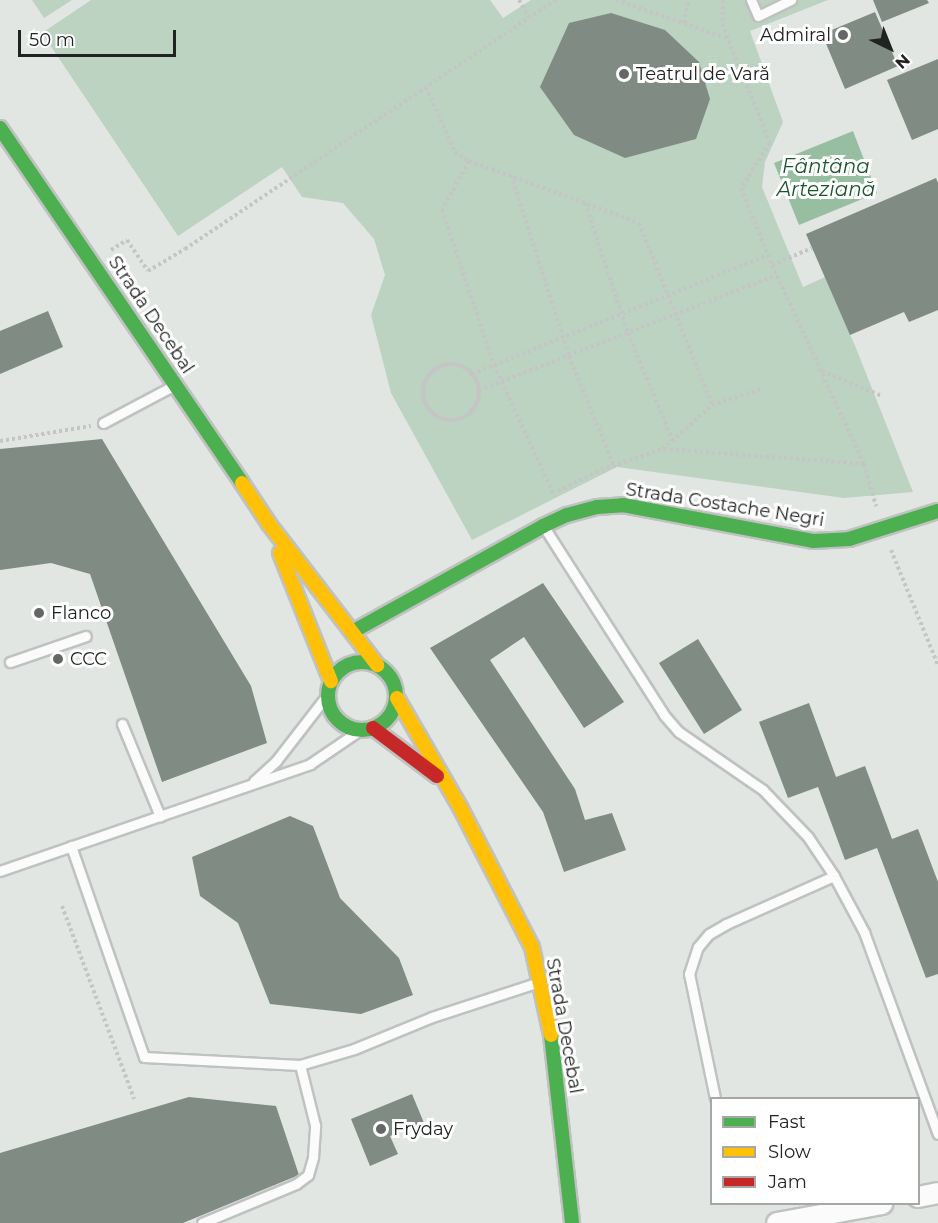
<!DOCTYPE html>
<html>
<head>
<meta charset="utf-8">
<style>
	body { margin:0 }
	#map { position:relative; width:938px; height:1223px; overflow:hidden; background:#e2e6e3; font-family:Montserrat,sans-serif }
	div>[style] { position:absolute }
	.green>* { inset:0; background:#bbd3c0 }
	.water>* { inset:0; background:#98bea2 }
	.building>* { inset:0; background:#808b83 }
	.path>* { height:4px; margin-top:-2px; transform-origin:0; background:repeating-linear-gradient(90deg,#c4c5c4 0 3px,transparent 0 6px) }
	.path>.ring { margin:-2px; padding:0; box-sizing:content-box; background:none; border:4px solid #c4c5c4; border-radius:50% }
	.roads { filter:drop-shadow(2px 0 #bfc2c0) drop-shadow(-2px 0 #bfc2c0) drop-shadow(0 2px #bfc2c0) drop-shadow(0 -2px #bfc2c0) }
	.lane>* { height:9px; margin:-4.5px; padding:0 4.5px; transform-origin:4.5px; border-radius:4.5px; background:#fbfbfb }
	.street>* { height:20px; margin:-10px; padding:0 10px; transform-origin:10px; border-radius:10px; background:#fbfbfb }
	.fast>* { height:14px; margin:-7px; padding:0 7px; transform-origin:7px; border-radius:7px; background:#4caf50 }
	.fast>.ring { margin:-7px; padding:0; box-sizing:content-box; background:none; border:14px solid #4caf50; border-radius:50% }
	.slow>* { height:14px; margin:-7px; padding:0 7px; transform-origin:7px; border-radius:7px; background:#ffc107 }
	.jam>* { height:14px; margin:-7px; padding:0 7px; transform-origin:7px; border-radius:7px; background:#c62828 }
	.dots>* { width:16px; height:16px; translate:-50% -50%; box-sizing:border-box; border:3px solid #fff; border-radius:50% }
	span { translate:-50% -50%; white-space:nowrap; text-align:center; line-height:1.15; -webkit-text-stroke:6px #fff; paint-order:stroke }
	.poi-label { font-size:18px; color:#212322 }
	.right { translate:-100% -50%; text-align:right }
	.left { translate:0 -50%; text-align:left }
	.street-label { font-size:18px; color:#212322 }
	.water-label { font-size:20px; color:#1b552e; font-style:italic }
	.legend { position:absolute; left:710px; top:1097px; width:210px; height:108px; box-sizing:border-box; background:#fff; border:2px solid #a6a7a7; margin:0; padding:8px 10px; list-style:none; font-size:18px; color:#212322 }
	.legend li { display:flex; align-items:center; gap:12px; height:30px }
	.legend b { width:30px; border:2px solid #a6a7a7 }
	.north { position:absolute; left:860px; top:18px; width:60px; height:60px; -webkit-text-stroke:4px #fff; paint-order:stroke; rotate:137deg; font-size:16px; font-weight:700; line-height:24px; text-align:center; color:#212322 }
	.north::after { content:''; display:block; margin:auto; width:21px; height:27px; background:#212322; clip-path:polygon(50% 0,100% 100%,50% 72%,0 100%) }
	.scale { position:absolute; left:18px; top:30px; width:158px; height:27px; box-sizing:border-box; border:3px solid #212322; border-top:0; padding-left:8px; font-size:18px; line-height:21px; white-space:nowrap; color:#212322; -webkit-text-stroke:4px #fff; paint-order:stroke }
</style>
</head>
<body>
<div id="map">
	<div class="green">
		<div style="clip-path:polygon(32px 0,72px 0,44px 18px)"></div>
		<div style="clip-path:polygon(91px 0,490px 0,503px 18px,531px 0,828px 0,750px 31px,783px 122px,765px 162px,762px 187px,803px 287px,825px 277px,856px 348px,913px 492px,844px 498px,617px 467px,472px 540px,391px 393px,371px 315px,385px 275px,374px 239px,343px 203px,302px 197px,282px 167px,178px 236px,42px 33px)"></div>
	</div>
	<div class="water">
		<div style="clip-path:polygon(853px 131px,877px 193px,799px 225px,774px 163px)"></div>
	</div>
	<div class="building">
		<div style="clip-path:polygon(873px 0,927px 0,929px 3px,882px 22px)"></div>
		<div style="clip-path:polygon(875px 12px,898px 66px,845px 89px,822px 34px)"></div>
		<div style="clip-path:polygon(611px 13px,665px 30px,699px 62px,710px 99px,696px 139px,625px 158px,574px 135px,540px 87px,569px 23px)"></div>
		<div style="clip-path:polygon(938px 59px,938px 129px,912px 140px,887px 80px)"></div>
		<div style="clip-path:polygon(936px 178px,938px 183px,938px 310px,909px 322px,904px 312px,850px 335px,806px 234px)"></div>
		<div style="clip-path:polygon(48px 311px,63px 347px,0 374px,0 331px)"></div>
		<div style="clip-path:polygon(102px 439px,251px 686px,267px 743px,162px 782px,90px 574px,51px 563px,0 570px,0 449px)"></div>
		<div style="clip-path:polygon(543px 583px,624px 702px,584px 728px,524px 637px,490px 660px,575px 789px,585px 820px,612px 813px,626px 850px,564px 872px,543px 812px,430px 648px)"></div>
		<div style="clip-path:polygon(698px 639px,742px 710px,704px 734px,659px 663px)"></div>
		<div style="clip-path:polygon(809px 703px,836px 777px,865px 766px,892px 839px,918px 829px,938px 882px,938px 974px,926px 978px,877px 848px,845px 860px,818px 787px,788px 798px,759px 722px)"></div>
		<div style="clip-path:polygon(290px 816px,313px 826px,340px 898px,399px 958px,413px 995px,361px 1014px,270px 1004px,238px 923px,200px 896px,192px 857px)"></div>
		<div style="clip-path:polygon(412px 1094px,424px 1123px,390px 1136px,398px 1154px,370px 1166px,351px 1119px)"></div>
		<div style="clip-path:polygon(189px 1097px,276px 1106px,299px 1175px,183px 1223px,0 1223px,0 1153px)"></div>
	</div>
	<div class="path">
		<div style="left:519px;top:0;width:21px;rotate:59deg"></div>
		<div style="left:616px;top:0;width:116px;rotate:19.1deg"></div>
		<div style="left:723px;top:0;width:24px;rotate:92deg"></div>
		<div style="left:722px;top:24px;width:128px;rotate:68deg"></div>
		<div style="left:770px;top:143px;width:54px;rotate:122.8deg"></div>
		<div style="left:741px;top:188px;width:83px;rotate:68.1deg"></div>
		<div style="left:772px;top:265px;width:219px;rotate:65.2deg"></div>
		<div style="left:864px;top:464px;width:44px;rotate:74.1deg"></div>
		<div style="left:684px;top:23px;width:23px;rotate:-80deg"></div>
		<div style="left:426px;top:87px;width:71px;rotate:66deg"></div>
		<div style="left:455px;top:152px;width:17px;rotate:33deg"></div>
		<div style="left:469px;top:161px;width:181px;rotate:20deg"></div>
		<div style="left:639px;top:223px;width:196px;rotate:68.1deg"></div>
		<div style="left:469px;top:161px;width:56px;rotate:118.9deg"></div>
		<div style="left:442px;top:210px;width:163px;rotate:71.5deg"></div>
		<div style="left:494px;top:365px;width:145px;rotate:65.2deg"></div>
		<div style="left:511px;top:175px;width:190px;rotate:72.2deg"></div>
		<div style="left:569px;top:356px;width:119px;rotate:67.8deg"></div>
		<div style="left:585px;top:203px;width:137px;rotate:71.7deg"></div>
		<div style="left:628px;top:333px;width:117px;rotate:67.4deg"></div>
		<div style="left:111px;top:250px;width:19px;rotate:-32deg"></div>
		<div style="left:127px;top:240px;width:37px;rotate:56deg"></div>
		<div style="left:148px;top:271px;width:43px;rotate:-30.7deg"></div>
		<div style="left:185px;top:249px;width:447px;rotate:-33.9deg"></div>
		<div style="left:772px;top:265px;width:43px;rotate:-23deg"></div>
		<div class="ring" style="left:423px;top:364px;width:52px;height:52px"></div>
		<div style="left:822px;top:371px;width:65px;rotate:22.6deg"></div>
		<div style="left:472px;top:374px;width:319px;rotate:-21.9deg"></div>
		<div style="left:479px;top:390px;width:319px;rotate:-21.1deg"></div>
		<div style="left:0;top:441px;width:92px;rotate:-9.4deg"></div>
		<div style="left:664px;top:449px;width:201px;rotate:4.3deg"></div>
		<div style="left:558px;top:491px;width:48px;rotate:-26deg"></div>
		<div style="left:601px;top:470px;width:65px;rotate:-18.7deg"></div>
		<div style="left:663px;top:449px;width:66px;rotate:-41.9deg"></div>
		<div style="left:712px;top:405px;width:52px;rotate:-18.1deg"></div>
		<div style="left:891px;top:550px;width:124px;rotate:67.8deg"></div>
		<div style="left:62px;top:906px;width:206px;rotate:69.5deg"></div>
	</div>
	<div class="roads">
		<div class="lane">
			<div style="left:751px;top:0;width:17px;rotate:66deg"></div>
			<div style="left:758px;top:16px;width:37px;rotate:-26deg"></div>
			<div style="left:103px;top:423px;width:79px;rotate:-27.9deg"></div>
			<div style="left:544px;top:527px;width:223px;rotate:57.4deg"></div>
			<div style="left:664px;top:715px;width:23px;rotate:49deg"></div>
			<div style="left:679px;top:732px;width:102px;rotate:34.6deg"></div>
			<div style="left:763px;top:790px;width:65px;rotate:46.2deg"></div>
			<div style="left:808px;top:837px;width:47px;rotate:56.3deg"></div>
			<div style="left:834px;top:876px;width:64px;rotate:61.8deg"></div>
			<div style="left:864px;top:932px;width:215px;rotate:69.9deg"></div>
			<div style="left:10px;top:662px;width:80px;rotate:-18.9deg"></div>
			<div style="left:122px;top:724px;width:100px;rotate:67.6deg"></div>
			<div style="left:254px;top:781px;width:30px;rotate:-42deg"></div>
			<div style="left:276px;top:761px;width:85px;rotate:-52.2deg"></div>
			<div style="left:71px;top:846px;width:223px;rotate:70.9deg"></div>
			<div style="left:144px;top:1057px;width:156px;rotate:2.9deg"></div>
			<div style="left:300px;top:1065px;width:56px;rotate:-16.5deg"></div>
			<div style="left:354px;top:1049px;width:84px;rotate:-22.3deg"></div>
			<div style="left:432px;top:1017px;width:113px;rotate:-18.1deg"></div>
			<div style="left:0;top:871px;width:328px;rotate:-19deg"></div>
			<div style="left:310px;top:764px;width:60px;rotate:-34.2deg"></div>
			<div style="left:715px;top:1098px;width:127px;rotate:-101.8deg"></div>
			<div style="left:689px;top:974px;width:28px;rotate:-72deg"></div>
			<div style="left:698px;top:947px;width:17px;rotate:-50deg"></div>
			<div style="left:709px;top:934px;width:20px;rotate:-30deg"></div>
			<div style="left:726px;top:924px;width:118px;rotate:-24deg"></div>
			<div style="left:202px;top:1223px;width:102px;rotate:-22.5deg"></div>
			<div style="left:296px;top:1184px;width:15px;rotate:-37deg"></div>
			<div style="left:308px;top:1175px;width:19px;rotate:-74deg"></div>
			<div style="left:313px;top:1157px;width:32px;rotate:-86deg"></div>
			<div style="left:315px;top:1125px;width:62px;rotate:-104deg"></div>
		</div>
		<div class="street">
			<div style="left:918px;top:1197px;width:20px;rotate:-11deg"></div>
			<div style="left:777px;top:1223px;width:107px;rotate:-10.3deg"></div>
		</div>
		<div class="fast">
			<div style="left:0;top:128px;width:430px;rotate:55.7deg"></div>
			<div style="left:352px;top:632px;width:218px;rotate:-29deg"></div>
			<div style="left:543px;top:526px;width:26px;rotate:-25deg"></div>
			<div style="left:567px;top:515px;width:31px;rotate:-15deg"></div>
			<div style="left:597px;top:507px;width:26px;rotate:-4deg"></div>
			<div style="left:623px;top:505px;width:193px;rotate:10.7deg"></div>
			<div style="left:813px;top:541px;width:36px;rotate:-3deg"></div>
			<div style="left:849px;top:539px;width:93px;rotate:-17.5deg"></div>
			<div class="ring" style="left:328px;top:662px;width:54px;height:54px"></div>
			<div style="left:551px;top:1035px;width:189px;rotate:83.6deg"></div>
		</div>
		<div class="slow">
			<div style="left:242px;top:483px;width:49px;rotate:56.6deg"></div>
			<div style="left:269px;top:524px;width:178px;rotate:52.5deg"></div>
			<div style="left:280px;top:553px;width:138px;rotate:68.3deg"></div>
			<div style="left:397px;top:698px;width:128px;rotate:60deg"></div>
			<div style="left:461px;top:809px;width:155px;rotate:62.8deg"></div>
			<div style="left:532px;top:947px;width:90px;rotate:77.8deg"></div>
		</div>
		<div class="jam">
			<div style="left:373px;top:728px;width:80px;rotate:36.9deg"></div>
		</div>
	</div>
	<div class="dots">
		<div style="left:843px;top:35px;background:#656766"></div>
		<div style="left:624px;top:74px;background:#656766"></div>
		<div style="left:39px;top:613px;background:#656766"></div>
		<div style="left:58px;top:659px;background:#656766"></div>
		<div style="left:381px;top:1129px;background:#656766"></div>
	</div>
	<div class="poi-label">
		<span class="right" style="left:831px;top:35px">Admiral</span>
		<span class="left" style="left:636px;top:74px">Teatrul de Vară</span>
		<span class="left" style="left:51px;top:613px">Flanco</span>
		<span class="left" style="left:70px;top:659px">CCC</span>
		<span class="left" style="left:393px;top:1129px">Fryday</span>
	</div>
	<div class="street-label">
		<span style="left:151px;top:315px;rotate:56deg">Strada Decebal</span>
		<span style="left:725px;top:505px;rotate:9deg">Strada Costache Negri</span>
		<span style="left:564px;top:1026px;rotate:80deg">Strada Decebal</span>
	</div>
	<div class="water-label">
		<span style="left:826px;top:178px">Fântâna<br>Arteziană</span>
	</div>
	<ul class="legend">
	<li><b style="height:8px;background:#4caf50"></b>Fast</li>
	<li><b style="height:8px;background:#ffc107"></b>Slow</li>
	<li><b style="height:8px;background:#c62828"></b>Jam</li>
	</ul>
	<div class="north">N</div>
	<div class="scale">50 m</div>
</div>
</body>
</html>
